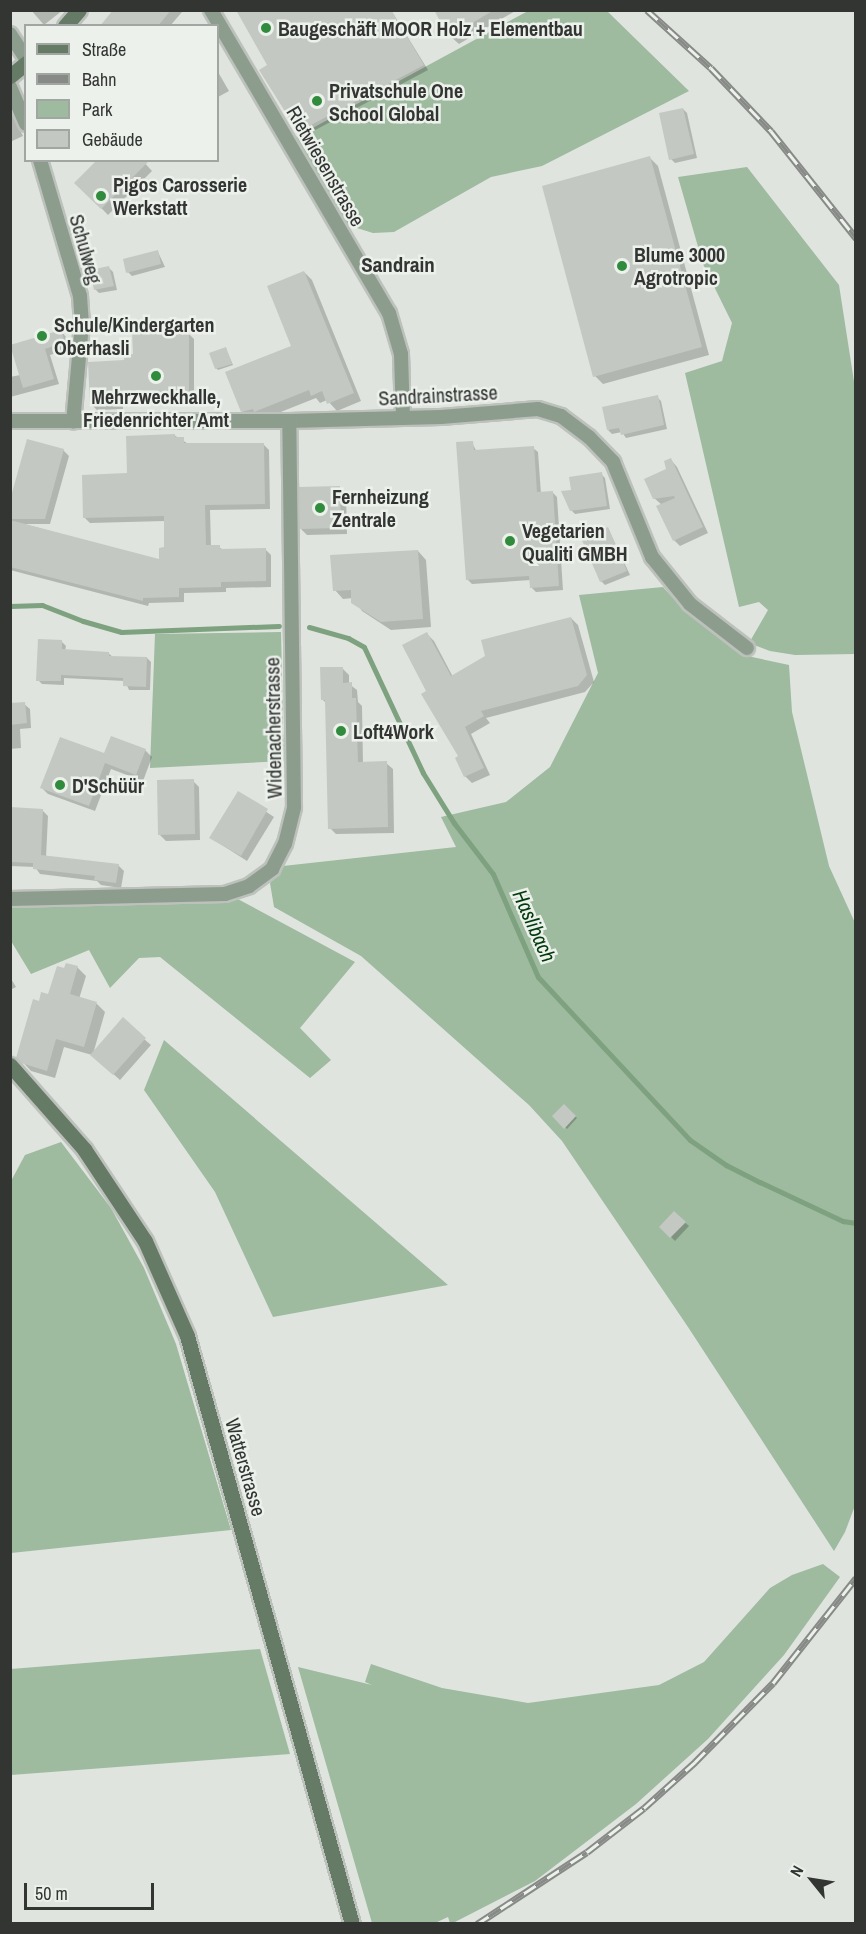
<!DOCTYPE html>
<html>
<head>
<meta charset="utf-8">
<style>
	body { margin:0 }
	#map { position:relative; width:866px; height:1934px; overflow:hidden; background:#dfe4de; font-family:"Archivo Narrow",sans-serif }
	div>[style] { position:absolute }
	.green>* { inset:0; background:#9eba9f }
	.shadow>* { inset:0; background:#0003 }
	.stream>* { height:5px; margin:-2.5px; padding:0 2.5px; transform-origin:2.5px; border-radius:2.5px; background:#7ea17f }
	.building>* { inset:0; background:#c3c8c3 }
	.roads { filter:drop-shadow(2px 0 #bdc1bc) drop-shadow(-2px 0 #bdc1bc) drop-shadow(0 2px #bdc1bc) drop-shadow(0 -2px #bdc1bc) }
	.street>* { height:14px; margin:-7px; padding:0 7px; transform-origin:7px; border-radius:7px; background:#8d9d8d }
	.secondary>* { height:15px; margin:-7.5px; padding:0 7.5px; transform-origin:7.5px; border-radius:7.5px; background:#657b65 }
	.rail>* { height:7px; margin-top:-3.5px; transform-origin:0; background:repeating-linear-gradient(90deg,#ecf1ec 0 14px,#878a86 0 28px); box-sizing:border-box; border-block:2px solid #878a86 }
	.dots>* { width:16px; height:16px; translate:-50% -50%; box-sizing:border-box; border:3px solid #ecf1ec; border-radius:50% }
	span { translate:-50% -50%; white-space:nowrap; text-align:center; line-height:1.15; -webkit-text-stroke:5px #ecf1ec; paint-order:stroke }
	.poi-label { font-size:20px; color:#333533; font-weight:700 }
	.left { translate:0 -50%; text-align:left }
	.street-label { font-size:20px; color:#333533 }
	.neighbourhood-label { font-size:21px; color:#333533; font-weight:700 }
	.water-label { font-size:21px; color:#023a0c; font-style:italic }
	.frame { position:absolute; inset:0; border:12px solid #333533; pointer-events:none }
	.legend { position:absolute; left:24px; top:24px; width:195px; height:138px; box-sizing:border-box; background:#ecf1ec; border:2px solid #a2a6a2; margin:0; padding:8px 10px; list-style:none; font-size:18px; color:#333533 }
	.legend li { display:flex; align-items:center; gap:12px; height:30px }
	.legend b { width:30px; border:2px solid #a2a6a2 }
	.north { position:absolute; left:782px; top:1850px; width:60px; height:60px; -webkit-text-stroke:4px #ecf1ec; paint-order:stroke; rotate:300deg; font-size:16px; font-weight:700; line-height:24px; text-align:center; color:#333533 }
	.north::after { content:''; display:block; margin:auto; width:21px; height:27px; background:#333533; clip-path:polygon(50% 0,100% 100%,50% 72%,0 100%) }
	.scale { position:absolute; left:24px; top:1883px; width:130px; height:27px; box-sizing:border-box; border:3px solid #333533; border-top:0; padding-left:8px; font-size:18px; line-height:21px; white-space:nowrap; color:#333533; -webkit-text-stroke:4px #ecf1ec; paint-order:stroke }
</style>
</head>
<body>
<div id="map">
	<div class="green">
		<div style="clip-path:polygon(528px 11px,607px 11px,689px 91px,542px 166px,491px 177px,394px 232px,373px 233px,344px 224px,296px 137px)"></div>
		<div style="clip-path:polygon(747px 167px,839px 285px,855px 388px,855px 654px,795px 655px,770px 651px,749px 643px,768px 610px,759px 602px,739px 607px,685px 373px,722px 361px,732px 323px,703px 264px,678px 177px)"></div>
		<div style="clip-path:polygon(663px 587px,685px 611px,752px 657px,789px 665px,792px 712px,829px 866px,856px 925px,856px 1503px,845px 1532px,834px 1551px,688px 1327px,562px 1141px,529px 1105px,361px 956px,274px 907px,270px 883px,283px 866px,456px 847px,441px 817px,506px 802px,550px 767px,598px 673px,579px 595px)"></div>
		<div style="clip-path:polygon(281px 632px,284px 761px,150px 768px,155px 634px)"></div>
		<div style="clip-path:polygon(234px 897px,355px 962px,300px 1028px,331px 1060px,310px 1078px,160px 957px,139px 958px,110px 988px,89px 950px,31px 974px,11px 941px,11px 907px,21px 903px,214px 903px)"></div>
		<div style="clip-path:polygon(164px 1040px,448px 1285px,273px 1317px,215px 1192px,144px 1090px)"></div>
		<div style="clip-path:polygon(61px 1142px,111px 1208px,144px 1268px,176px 1344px,231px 1530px,11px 1553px,11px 1181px,25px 1155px)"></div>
		<div style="clip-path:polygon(823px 1564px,840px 1577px,784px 1655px,708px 1739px,636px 1804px,535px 1881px,453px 1923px,450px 1923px,448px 1917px,435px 1923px,372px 1923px,298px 1667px,372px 1685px,365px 1682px,371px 1664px,442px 1688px,528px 1703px,659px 1685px,704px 1662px,770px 1588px,792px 1575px)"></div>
		<div style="clip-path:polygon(260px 1649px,290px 1754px,11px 1775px,11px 1669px)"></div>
	</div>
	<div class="shadow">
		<div style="clip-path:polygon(31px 10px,63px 10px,44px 25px)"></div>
		<div style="clip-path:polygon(116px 10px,180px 10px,182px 12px,170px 26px,103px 26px)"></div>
		<div style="clip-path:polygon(237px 10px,391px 10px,428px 70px,304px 136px,299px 131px,269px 66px)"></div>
		<div style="clip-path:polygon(435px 10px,517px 10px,459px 44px,450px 36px)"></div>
		<div style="clip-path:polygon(218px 72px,229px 91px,218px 97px)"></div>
		<div style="clip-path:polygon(683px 109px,687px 113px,697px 158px,675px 163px,671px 159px)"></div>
		<div style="clip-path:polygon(10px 111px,23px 136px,10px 142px)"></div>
		<div style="clip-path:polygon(650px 158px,658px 166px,709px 355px,603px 384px,595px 376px)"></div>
		<div style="clip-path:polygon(142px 160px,152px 171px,108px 215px,77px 183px)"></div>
		<div style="clip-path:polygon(158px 252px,165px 267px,132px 276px,128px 272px)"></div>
		<div style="clip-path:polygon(109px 268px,113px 272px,117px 290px,99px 293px,95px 289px)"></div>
		<div style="clip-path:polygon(304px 272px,312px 280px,361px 401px,337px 411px,327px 400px,320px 403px,316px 398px,263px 419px,250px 419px,242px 411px,293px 347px)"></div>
		<div style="clip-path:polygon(61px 331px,66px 337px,70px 348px,50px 355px,59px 384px,10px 397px,10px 377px,20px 375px)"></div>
		<div style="clip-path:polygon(188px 333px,194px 339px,194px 402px,123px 403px,123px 409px,97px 410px,91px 404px,125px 362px)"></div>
		<div style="clip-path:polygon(226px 349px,233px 365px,218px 370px,216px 368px)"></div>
		<div style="clip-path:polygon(657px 397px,661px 401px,667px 429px,626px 438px,622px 432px,612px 434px,608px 430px)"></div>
		<div style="clip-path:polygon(174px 435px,190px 445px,263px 444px,269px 450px,270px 509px,210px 510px,211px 547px,219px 547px,223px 550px,265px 549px,271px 555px,271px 587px,226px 588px,226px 592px,184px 593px,184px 602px,149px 603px,148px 606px,10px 570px,10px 502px,63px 450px,69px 456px,50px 524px,24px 524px,160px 561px,166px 549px,165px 521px,90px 523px,84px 517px)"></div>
		<div style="clip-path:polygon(472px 443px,477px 452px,533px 448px,538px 452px,541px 494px,553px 493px,557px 497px,563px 590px,536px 592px,531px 587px,531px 580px,472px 584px,467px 579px)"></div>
		<div style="clip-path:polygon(671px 460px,677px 467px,708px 533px,680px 546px,674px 540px,662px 505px,654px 498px)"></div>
		<div style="clip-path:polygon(601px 474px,605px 478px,610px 509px,575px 514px,571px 510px,573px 492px)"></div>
		<div style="clip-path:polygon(340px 488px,346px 494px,347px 534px,307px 535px,301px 529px)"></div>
		<div style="clip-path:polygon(608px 528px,630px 575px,605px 585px,601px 581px)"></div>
		<div style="clip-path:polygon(418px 551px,426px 560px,431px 627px,391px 630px,362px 611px,353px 598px,343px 599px,335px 590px)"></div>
		<div style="clip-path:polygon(571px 618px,578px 625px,594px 682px,585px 692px,486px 718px,490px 723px,471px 734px,490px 775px,472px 783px,465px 776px,460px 757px,428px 691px,427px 634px,434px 641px,453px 677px)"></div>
		<div style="clip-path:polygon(62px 642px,66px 646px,65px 651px,108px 653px,113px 657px,147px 658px,151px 662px,150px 690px,129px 690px,125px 681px,64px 678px,64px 685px,42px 684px,38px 680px)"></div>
		<div style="clip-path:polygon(342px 668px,349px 675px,349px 684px,357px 690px,358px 702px,362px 706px,363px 764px,386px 763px,393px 769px,394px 833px,336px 834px,330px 828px,327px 704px,323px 700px)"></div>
		<div style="clip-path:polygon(24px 704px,30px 709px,31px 728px,20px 729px,21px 748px,10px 749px,10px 705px)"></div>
		<div style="clip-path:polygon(112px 738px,145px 750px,152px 757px,143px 781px,111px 769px,95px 811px,48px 794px,42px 788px,105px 755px)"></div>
		<div style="clip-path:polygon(193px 781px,199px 787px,200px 840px,166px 841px,159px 834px)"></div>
		<div style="clip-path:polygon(238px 793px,274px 817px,247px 861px,211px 838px)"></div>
		<div style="clip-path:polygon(10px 808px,42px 810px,48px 816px,46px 858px,118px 865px,124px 871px,121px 888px,101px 885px,97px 881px,40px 874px,35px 867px,10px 866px)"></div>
		<div style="clip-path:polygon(77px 967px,86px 976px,79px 999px,97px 1004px,105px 1012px,93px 1054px,144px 1039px,151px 1045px,120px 1080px,92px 1055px,64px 1047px,55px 1078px,31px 1071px,18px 1057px,40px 1002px,50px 996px,65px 970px)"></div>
		<div style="clip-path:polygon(10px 977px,16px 987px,10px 990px)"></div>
		<div style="clip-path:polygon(564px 1106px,577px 1118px,567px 1129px,554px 1116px)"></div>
		<div style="clip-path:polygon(674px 1213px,689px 1226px,675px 1241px,661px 1227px)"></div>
	</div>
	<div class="stream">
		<div style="left:10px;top:606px;width:32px;rotate:-2deg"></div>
		<div style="left:42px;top:605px;width:44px;rotate:21.3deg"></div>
		<div style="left:83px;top:621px;width:40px;rotate:16deg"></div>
		<div style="left:121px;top:632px;width:158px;rotate:-2.2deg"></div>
		<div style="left:309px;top:627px;width:41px;rotate:15.8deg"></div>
		<div style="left:348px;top:638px;width:18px;rotate:29deg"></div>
		<div style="left:364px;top:647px;width:139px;rotate:64.9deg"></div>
		<div style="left:423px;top:773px;width:59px;rotate:58.2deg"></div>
		<div style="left:454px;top:823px;width:64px;rotate:52.6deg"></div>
		<div style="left:493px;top:874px;width:112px;rotate:66.4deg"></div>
		<div style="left:538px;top:977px;width:223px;rotate:47deg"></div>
		<div style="left:690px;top:1140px;width:44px;rotate:34.8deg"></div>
		<div style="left:726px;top:1165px;width:38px;rotate:27deg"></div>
		<div style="left:760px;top:1182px;width:92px;rotate:25.2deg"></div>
		<div style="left:843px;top:1221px;width:13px;rotate:9deg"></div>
	</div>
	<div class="building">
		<div style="clip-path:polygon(113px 10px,171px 10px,158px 26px,100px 26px)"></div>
		<div style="clip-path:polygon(236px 10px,391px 10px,424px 65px,298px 132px,259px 70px,267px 65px)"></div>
		<div style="clip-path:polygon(434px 10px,494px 10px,449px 37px)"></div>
		<div style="clip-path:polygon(683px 108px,694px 154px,669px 160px,659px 113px)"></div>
		<div style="clip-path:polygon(650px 156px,702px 347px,593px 377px,542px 186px)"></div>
		<div style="clip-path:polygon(97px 160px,150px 160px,101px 209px,74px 183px)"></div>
		<div style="clip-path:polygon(158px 250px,161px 264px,126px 273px,123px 259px)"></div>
		<div style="clip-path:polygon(109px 266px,114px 286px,94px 290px,90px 270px)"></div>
		<div style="clip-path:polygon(304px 271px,354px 393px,327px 404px,322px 391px,311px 396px,309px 390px,254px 412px,253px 409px,241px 412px,225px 372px,291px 346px,267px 286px)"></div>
		<div style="clip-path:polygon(61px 330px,65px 342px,45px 349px,54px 379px,23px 388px,10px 345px)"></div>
		<div style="clip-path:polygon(132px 332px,189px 332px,189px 397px,118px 398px,118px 404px,90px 405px,88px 362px,124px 360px,124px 355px,133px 354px)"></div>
		<div style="clip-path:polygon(226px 347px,232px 364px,215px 369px,209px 353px)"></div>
		<div style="clip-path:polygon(658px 395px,664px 425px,621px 435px,619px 428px,607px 430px,602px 407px)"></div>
		<div style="clip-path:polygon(175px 434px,175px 437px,184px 437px,184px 443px,264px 443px,265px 504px,205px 505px,206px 545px,220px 545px,220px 549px,266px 548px,266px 581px,221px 582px,221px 587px,179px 588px,179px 597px,143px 598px,143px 601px,10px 567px,10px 520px,159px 559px,159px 548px,164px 547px,164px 516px,83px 518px,82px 475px,127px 473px,126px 436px)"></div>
		<div style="clip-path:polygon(27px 439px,64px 449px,45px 519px,10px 519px,10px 500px)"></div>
		<div style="clip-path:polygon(473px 441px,474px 450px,534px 446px,537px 492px,553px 491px,559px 586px,530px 588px,529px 576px,466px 580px,456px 442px)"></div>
		<div style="clip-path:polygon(671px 458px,703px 527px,673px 541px,656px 506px,675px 498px,674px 496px,653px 499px,644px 479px,666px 469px,664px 461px)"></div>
		<div style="clip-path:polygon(602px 472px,607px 506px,570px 511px,561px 491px,571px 490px,569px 477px)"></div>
		<div style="clip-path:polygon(340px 486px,341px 528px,300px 529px,299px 487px)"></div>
		<div style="clip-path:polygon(608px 527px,627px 571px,600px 582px,581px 538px)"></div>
		<div style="clip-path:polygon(418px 550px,423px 619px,381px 622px,351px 603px,351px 590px,333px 591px,330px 555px)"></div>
		<div style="clip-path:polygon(571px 617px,587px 675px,578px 686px,481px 711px,484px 716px,465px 727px,484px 768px,464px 777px,455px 758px,458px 756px,421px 694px,426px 691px,402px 645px,427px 632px,451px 676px,485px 656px,481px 640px)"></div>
		<div style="clip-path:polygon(38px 639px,62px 640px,62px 649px,109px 652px,109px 656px,147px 657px,146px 687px,123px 686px,123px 678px,61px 675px,61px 681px,36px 681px)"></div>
		<div style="clip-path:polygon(320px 667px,343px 667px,343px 683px,352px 682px,352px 698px,356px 698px,358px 762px,387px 761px,388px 827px,328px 829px,325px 700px,321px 700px)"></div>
		<div style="clip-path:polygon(25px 702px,27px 723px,10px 725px,10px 703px)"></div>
		<div style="clip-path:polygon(111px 736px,146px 749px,136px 775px,105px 763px,89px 806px,40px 788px,60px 737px,104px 753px)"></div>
		<div style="clip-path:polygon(194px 779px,195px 834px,158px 835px,157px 780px)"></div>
		<div style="clip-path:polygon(238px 791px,268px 809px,241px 856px,209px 838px)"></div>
		<div style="clip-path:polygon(10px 807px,43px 809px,41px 855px,119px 864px,116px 883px,94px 880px,95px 876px,33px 869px,33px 863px,10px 862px)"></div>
		<div style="clip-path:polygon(66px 963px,78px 966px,70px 994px,97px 1002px,84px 1047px,56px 1039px,47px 1071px,21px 1063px,16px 1058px,33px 999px,39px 1001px,41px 992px,48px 994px,57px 966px,64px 968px)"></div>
		<div style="clip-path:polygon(123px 1017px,146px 1038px,113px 1075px,90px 1055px)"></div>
		<div style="clip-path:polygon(564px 1104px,576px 1116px,564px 1129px,552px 1116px)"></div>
		<div style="clip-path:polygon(674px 1211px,686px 1222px,670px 1238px,659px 1227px)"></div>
	</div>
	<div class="roads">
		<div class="street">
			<div style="left:211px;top:10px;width:351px;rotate:59.6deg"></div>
			<div style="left:389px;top:313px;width:43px;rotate:73.7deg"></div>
			<div style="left:401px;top:354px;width:63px;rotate:88.2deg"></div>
			<div style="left:10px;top:34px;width:30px;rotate:57deg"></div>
			<div style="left:10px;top:87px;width:40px;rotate:66.6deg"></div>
			<div style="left:40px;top:160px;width:142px;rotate:73.6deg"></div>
			<div style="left:80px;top:296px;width:28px;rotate:86deg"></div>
			<div style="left:82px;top:324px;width:98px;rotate:95.2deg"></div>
			<div style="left:10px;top:421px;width:279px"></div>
			<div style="left:289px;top:421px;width:152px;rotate:-1.5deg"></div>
			<div style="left:441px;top:417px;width:97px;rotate:-4.7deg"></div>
			<div style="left:538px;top:409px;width:24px;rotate:17deg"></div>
			<div style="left:561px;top:416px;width:35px;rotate:37deg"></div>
			<div style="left:589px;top:437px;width:35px;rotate:46deg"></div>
			<div style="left:613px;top:462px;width:103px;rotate:67.7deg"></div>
			<div style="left:652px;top:557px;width:60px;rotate:51deg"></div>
			<div style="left:690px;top:604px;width:72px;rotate:37.7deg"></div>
			<div style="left:10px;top:899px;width:215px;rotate:-1.3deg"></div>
			<div style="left:225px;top:894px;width:25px;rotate:-18deg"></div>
			<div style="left:249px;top:886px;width:29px;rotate:-36deg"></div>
			<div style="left:272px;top:869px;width:28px;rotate:-63deg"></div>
			<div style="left:285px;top:844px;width:38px;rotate:-76deg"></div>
			<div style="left:294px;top:807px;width:386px;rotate:-90.7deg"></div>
		</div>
		<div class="secondary">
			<div style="left:65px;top:26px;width:21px;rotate:-49deg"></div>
			<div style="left:10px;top:76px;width:21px;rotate:-39deg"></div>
			<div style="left:10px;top:1065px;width:112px;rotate:48.6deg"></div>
			<div style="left:84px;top:1149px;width:110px;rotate:56.5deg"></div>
			<div style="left:145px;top:1241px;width:104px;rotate:66.1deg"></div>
			<div style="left:187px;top:1336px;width:611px;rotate:74.33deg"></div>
		</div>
	</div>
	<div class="rail">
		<div style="left:647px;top:10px;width:86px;rotate:42.2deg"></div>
		<div style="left:711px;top:68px;width:87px;rotate:46.4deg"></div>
		<div style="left:771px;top:131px;width:137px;rotate:51.5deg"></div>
		<div style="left:477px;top:1924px;width:131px;rotate:-33.2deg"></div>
		<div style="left:587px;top:1852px;width:72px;rotate:-37.7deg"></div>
		<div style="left:644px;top:1808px;width:69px;rotate:-42deg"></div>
		<div style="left:695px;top:1762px;width:111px;rotate:-45.4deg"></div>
		<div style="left:773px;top:1683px;width:134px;rotate:-51.7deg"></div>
	</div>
	<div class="dots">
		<div style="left:266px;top:28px;background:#318b3c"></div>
		<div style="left:317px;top:101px;background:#318b3c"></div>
		<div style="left:101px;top:196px;background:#318b3c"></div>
		<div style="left:622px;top:266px;background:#318b3c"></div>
		<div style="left:42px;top:336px;background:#318b3c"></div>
		<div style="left:156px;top:376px;background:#318b3c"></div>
		<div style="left:320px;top:508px;background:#318b3c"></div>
		<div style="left:510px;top:541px;background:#318b3c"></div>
		<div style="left:341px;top:731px;background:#318b3c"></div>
		<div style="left:60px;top:785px;background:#318b3c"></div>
	</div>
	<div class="poi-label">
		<span class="left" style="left:278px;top:28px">Baugeschäft MOOR Holz + Elementbau</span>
		<span class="left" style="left:329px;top:102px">Privatschule One<br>School Global</span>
		<span class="left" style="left:113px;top:196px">Pigos Carosserie<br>Werkstatt</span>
		<span class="left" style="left:634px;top:266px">Blume 3000<br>Agrotropic</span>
		<span class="left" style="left:54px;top:336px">Schule/Kindergarten<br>Oberhasli</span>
		<span style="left:156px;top:408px">Mehrzweckhalle,<br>Friedenrichter Amt</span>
		<span class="left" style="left:332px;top:508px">Fernheizung<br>Zentrale</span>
		<span class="left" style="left:522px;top:542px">Vegetarien<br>Qualiti GMBH</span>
		<span class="left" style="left:353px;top:731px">Loft4Work</span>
		<span class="left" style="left:72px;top:785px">D'Schüür</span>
	</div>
	<div class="street-label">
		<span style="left:326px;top:166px;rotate:60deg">Rietwiesenstrasse</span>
		<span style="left:86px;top:249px;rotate:74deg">Schulweg</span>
		<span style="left:438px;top:395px;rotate:-3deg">Sandrainstrasse</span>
		<span style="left:273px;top:728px;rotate:-91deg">Widenacherstrasse</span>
		<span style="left:246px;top:1467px;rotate:74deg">Watterstrasse</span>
	</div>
	<div class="neighbourhood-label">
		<span style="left:398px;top:265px">Sandrain</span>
	</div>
	<div class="water-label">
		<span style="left:534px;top:926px;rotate:66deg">Haslibach</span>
	</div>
	<div class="frame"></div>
	<ul class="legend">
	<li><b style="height:8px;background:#657b65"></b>Straße</li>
	<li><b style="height:8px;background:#878a86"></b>Bahn</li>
	<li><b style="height:16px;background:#9eba9f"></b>Park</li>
	<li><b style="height:16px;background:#c3c8c3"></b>Gebäude</li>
	</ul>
	<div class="north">N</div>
	<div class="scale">50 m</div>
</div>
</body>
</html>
